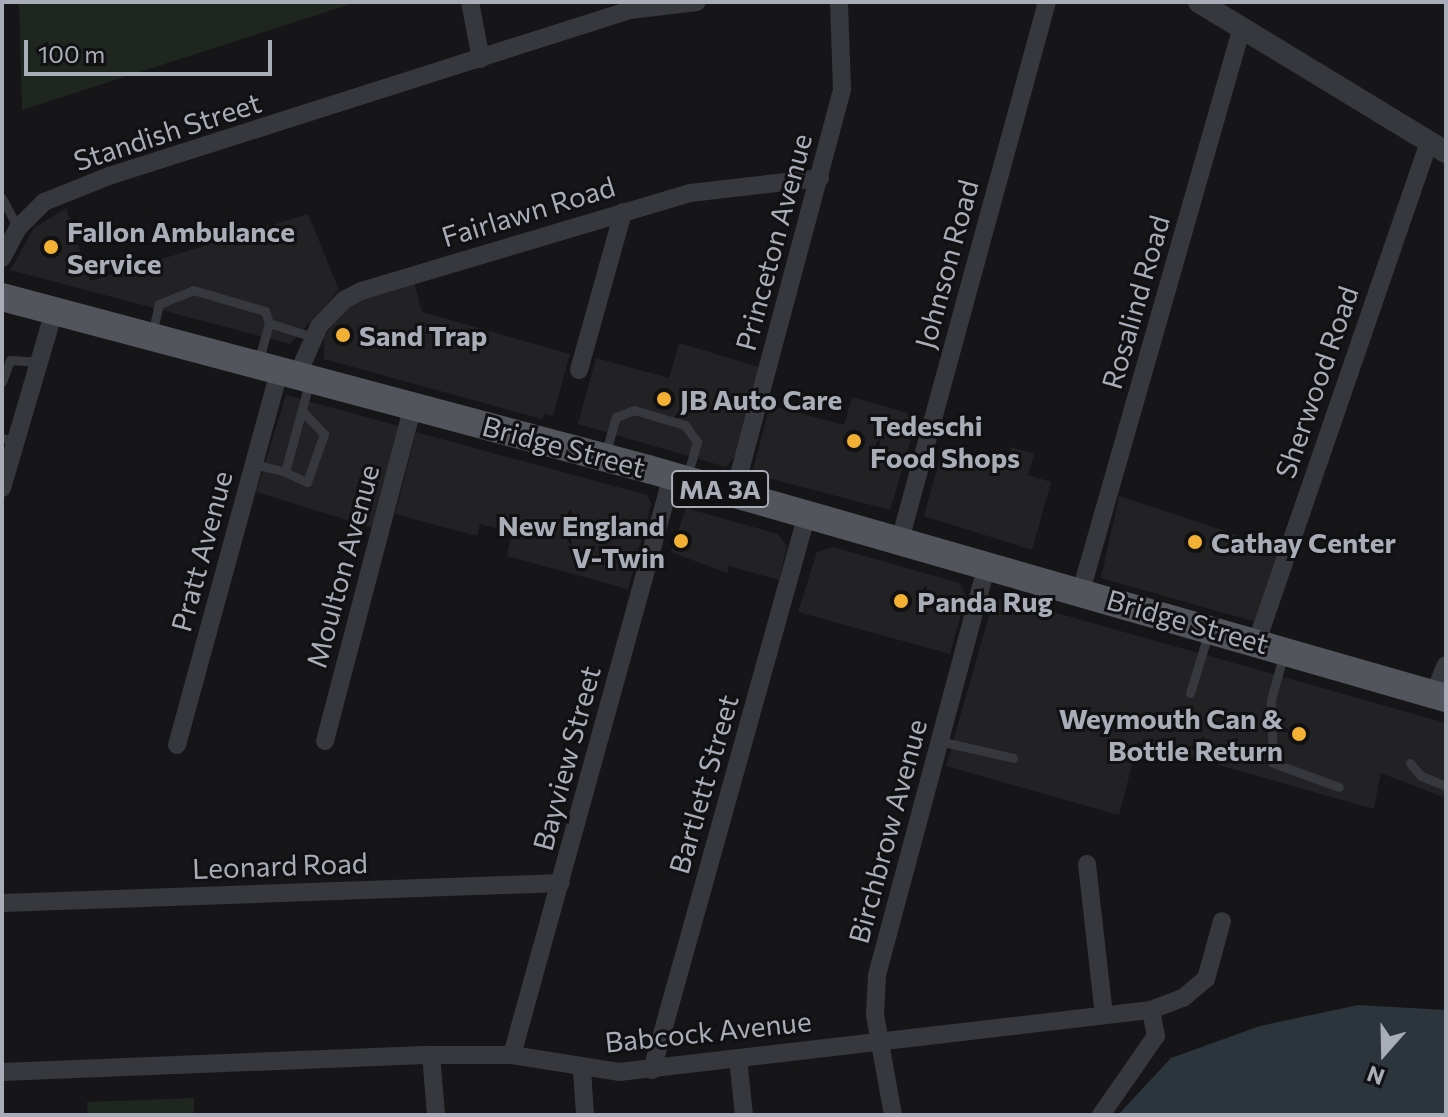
<!DOCTYPE html>
<html>
<head>
<meta charset="utf-8">
<style>
	body { margin:0 }
	#map { position:relative; width:1448px; height:1117px; overflow:hidden; background:#161618; font-family:Commissioner,sans-serif }
	div>[style] { position:absolute }
	.built>* { inset:0; background:#222225 }
	.green>* { inset:0; background:#1e261f }
	.water>* { inset:0; background:#2c353c }
	.service>* { height:9px; margin:-4.5px; padding:0 4.5px; transform-origin:4.5px; border-radius:4.5px; background:#37383d }
	.minor>* { height:18px; margin:-9px; padding:0 9px; transform-origin:9px; border-radius:9px; background:#37383d }
	.tertiary>* { height:22px; margin:-11px; padding:0 11px; transform-origin:11px; border-radius:11px; background:#37383d }
	.primary>* { height:28px; margin:-14px; padding:0 14px; transform-origin:14px; border-radius:14px; background:#53555c }
	.dots>* { width:22px; height:22px; translate:-50% -50%; box-sizing:border-box; border:4px solid #111113; border-radius:50% }
	span { translate:-50% -50%; white-space:nowrap; text-align:center; line-height:1.15; -webkit-text-stroke:6px #111113; paint-order:stroke }
	.shield-label span { padding:2px 6px; background:#111113; border:2px solid; border-radius:6px; -webkit-text-stroke-width:0 }
	.shield-label { font-size:26px; color:#a8adb8; font-weight:700 }
	.street-label { font-size:28px; color:#a8adb8 }
	.poi-label { font-size:28px; color:#a8adb8; font-weight:700 }
	.left { translate:0 -50%; text-align:left }
	.right { translate:-100% -50%; text-align:right }
	.frame { position:absolute; inset:0; border:4px solid #a8adb8; pointer-events:none }
	.north { position:absolute; left:1344px; top:1013px; width:80px; height:80px; -webkit-text-stroke:6px #111113; paint-order:stroke; rotate:200deg; font-size:22px; font-weight:700; line-height:32px; text-align:center; color:#a8adb8 }
	.north::after { content:''; display:block; margin:auto; width:28px; height:36px; background:#a8adb8; clip-path:polygon(50% 0,100% 100%,50% 72%,0 100%) }
	.scale { position:absolute; left:24px; top:40px; width:248px; height:36px; box-sizing:border-box; border:4px solid #a8adb8; border-top:0; padding-left:10px; font-size:24px; line-height:28px; white-space:nowrap; color:#a8adb8; -webkit-text-stroke:6px #111113; paint-order:stroke }
</style>
</head>
<body>
<div id="map">
	<div class="built">
		<div style="clip-path:polygon(66px 208px,90px 281px,308px 214px,339px 290px,290px 344px,10px 270px,34px 228px)"></div>
		<div style="clip-path:polygon(414px 282px,422px 312px,570px 354px,553px 416px,544px 414px,542px 419px,324px 359px,324px 336px,351px 303px)"></div>
		<div style="clip-path:polygon(679px 343px,759px 367px,736px 455px,726px 467px,578px 424px,596px 358px,669px 378px)"></div>
		<div style="clip-path:polygon(286px 395px,399px 426px,376px 529px,256px 492px)"></div>
		<div style="clip-path:polygon(852px 397px,918px 416px,890px 510px,752px 474px,770px 405px,844px 425px)"></div>
		<div style="clip-path:polygon(416px 432px,647px 495px,651px 504px,628px 589px,507px 556px,512px 532px,480px 524px,477px 536px,395px 514px)"></div>
		<div style="clip-path:polygon(1011px 447px,1034px 454px,1028px 475px,1051px 482px,1032px 550px,924px 516px,942px 451px,1005px 469px)"></div>
		<div style="clip-path:polygon(1119px 496px,1283px 550px,1256px 622px,1101px 578px)"></div>
		<div style="clip-path:polygon(686px 508px,778px 534px,787px 546px,779px 580px,729px 566px,727px 573px,671px 552px)"></div>
		<div style="clip-path:polygon(833px 547px,959px 583px,966px 596px,950px 654px,798px 612px,817px 552px)"></div>
		<div style="clip-path:polygon(1000px 597px,1446px 723px,1446px 798px,1381px 773px,1374px 809px,1138px 742px,1119px 815px,946px 766px,993px 602px)"></div>
	</div>
	<div class="green">
		<div style="clip-path:polygon(19px 2px,357px 2px,22px 110px)"></div>
		<div style="clip-path:polygon(194px 1098px,194px 1115px,88px 1115px,87px 1102px)"></div>
	</div>
	<div class="water">
		<div style="clip-path:polygon(1358px 1005px,1446px 1010px,1446px 1115px,1118px 1115px,1171px 1058px,1260px 1026px)"></div>
	</div>
	<div class="service">
		<div style="left:2px;top:198px;width:34px;rotate:62deg"></div>
		<div style="left:269px;top:323px;width:46px;rotate:17.7deg"></div>
		<div style="left:152px;top:334px;width:31px;rotate:-77deg"></div>
		<div style="left:159px;top:304px;width:37px;rotate:-22deg"></div>
		<div style="left:193px;top:290px;width:75px;rotate:16.3deg"></div>
		<div style="left:265px;top:311px;width:13px;rotate:72deg"></div>
		<div style="left:269px;top:323px;width:41px;rotate:105.4deg"></div>
		<div style="left:2px;top:382px;width:23px;rotate:-70deg"></div>
		<div style="left:10px;top:360px;width:30px;rotate:4deg"></div>
		<div style="left:303px;top:412px;width:30px;rotate:46deg"></div>
		<div style="left:324px;top:434px;width:51px;rotate:109.5deg"></div>
		<div style="left:307px;top:482px;width:24px;rotate:-156deg"></div>
		<div style="left:285px;top:472px;width:92px;rotate:-74.9deg"></div>
		<div style="left:2px;top:438px;width:16px;rotate:14deg"></div>
		<div style="left:605px;top:455px;width:40px;rotate:-74deg"></div>
		<div style="left:616px;top:417px;width:19px;rotate:-21deg"></div>
		<div style="left:634px;top:410px;width:53px;rotate:16.4deg"></div>
		<div style="left:685px;top:425px;width:21px;rotate:55deg"></div>
		<div style="left:697px;top:442px;width:36px;rotate:106deg"></div>
		<div style="left:254px;top:464px;width:32px;rotate:14deg"></div>
		<div style="left:1283px;top:656px;width:46px;rotate:105.3deg"></div>
		<div style="left:1271px;top:700px;width:63px;rotate:88.2deg"></div>
		<div style="left:1273px;top:763px;width:70px;rotate:20deg"></div>
		<div style="left:1190px;top:693px;width:62px;rotate:-73deg"></div>
		<div style="left:939px;top:741px;width:76px;rotate:12.9deg"></div>
		<div style="left:1410px;top:763px;width:17px;rotate:50deg"></div>
		<div style="left:1421px;top:776px;width:27px;rotate:22deg"></div>
	</div>
	<div class="minor">
		<div style="left:470px;top:2px;width:58px;rotate:79.1deg"></div>
		<div style="left:2px;top:258px;width:34px;rotate:-62deg"></div>
		<div style="left:18px;top:228px;width:37px;rotate:-45deg"></div>
		<div style="left:44px;top:202px;width:70px;rotate:-21.8deg"></div>
		<div style="left:109px;top:176px;width:547px;rotate:-17.67deg"></div>
		<div style="left:630px;top:10px;width:67px;rotate:-6.8deg"></div>
		<div style="left:579px;top:370px;width:164px;rotate:-74.4deg"></div>
		<div style="left:298px;top:374px;width:52px;rotate:-66.4deg"></div>
		<div style="left:319px;top:326px;width:36px;rotate:-46deg"></div>
		<div style="left:344px;top:300px;width:19px;rotate:-28deg"></div>
		<div style="left:361px;top:291px;width:343px;rotate:-16.6deg"></div>
		<div style="left:690px;top:193px;width:131px;rotate:-6.6deg"></div>
		<div style="left:2px;top:488px;width:184px;rotate:-73.6deg"></div>
		<div style="left:734px;top:493px;width:418px;rotate:-75deg"></div>
		<div style="left:842px;top:89px;width:87px;rotate:-92deg"></div>
		<div style="left:900px;top:540px;width:558px;rotate:-74.72deg"></div>
		<div style="left:1081px;top:591px;width:587px;rotate:-74.07deg"></div>
		<div style="left:1257px;top:641px;width:528px;rotate:-70.98deg"></div>
		<div style="left:1434px;top:694px;width:31px;rotate:-68deg"></div>
		<div style="left:325px;top:741px;width:347px;rotate:-75.3deg"></div>
		<div style="left:177px;top:745px;width:387px;rotate:-74.7deg"></div>
		<div style="left:1087px;top:864px;width:152px;rotate:83.6deg"></div>
		<div style="left:2px;top:903px;width:559px;rotate:-2.05deg"></div>
		<div style="left:431px;top:1055px;width:60px;rotate:85.2deg"></div>
		<div style="left:512px;top:1055px;width:601px;rotate:-74.55deg"></div>
		<div style="left:738px;top:1058px;width:57px;rotate:84deg"></div>
		<div style="left:582px;top:1069px;width:46px;rotate:86.3deg"></div>
		<div style="left:652px;top:1070px;width:577px;rotate:-74.42deg"></div>
		<div style="left:2px;top:1072px;width:429px;rotate:-2.3deg"></div>
		<div style="left:431px;top:1055px;width:81px"></div>
		<div style="left:512px;top:1055px;width:108px;rotate:9deg"></div>
		<div style="left:619px;top:1072px;width:536px;rotate:-6.65deg"></div>
		<div style="left:1151px;top:1010px;width:34px;rotate:-21deg"></div>
		<div style="left:1183px;top:998px;width:30px;rotate:-40deg"></div>
		<div style="left:1206px;top:979px;width:60px;rotate:-74.6deg"></div>
		<div style="left:893px;top:1115px;width:102px;rotate:-100.2deg"></div>
		<div style="left:875px;top:1015px;width:40px;rotate:-87.1deg"></div>
		<div style="left:877px;top:975px;width:424px;rotate:-75deg"></div>
		<div style="left:1101px;top:1115px;width:96px;rotate:-55.2deg"></div>
		<div style="left:1156px;top:1036px;width:26px;rotate:-101deg"></div>
	</div>
	<div class="tertiary">
		<div style="left:1199px;top:2px;width:289px;rotate:31.3deg"></div>
	</div>
	<div class="primary">
		<div style="left:2px;top:297px;width:669px;rotate:14.91deg"></div>
		<div style="left:648px;top:469px;width:830px;rotate:16.01deg"></div>
	</div>
	<div class="dots">
		<div style="left:51px;top:247px;background:#f2b134"></div>
		<div style="left:343px;top:335px;background:#f2b134"></div>
		<div style="left:664px;top:399px;background:#f2b134"></div>
		<div style="left:854px;top:441px;background:#f2b134"></div>
		<div style="left:681px;top:541px;background:#f2b134"></div>
		<div style="left:1195px;top:542px;background:#f2b134"></div>
		<div style="left:901px;top:601px;background:#f2b134"></div>
		<div style="left:1299px;top:734px;background:#f2b134"></div>
	</div>
	<div class="shield-label">
		<span style="left:720px;top:489px">MA 3A</span>
	</div>
	<div class="street-label">
		<span style="left:167px;top:131px;rotate:-18deg">Standish Street</span>
		<span style="left:528px;top:211px;rotate:-17deg">Fairlawn Road</span>
		<span style="left:773px;top:242px;rotate:-75deg">Princeton Avenue</span>
		<span style="left:946px;top:264px;rotate:-75deg">Johnson Road</span>
		<span style="left:1135px;top:302px;rotate:-74deg">Rosalind Road</span>
		<span style="left:1316px;top:382px;rotate:-71deg">Sherwood Road</span>
		<span style="left:564px;top:446px;rotate:15deg">Bridge Street</span>
		<span style="left:201px;top:551px;rotate:-75deg">Pratt Avenue</span>
		<span style="left:342px;top:566px;rotate:-75deg">Moulton Avenue</span>
		<span style="left:1188px;top:621px;rotate:16deg">Bridge Street</span>
		<span style="left:566px;top:758px;rotate:-75deg">Bayview Street</span>
		<span style="left:703px;top:784px;rotate:-74deg">Bartlett Street</span>
		<span style="left:887px;top:831px;rotate:-75deg">Birchbrow Avenue</span>
		<span style="left:280px;top:865px;rotate:-2deg">Leonard Road</span>
		<span style="left:708px;top:1031px;rotate:-6deg">Babcock Avenue</span>
	</div>
	<div class="poi-label">
		<span class="left" style="left:67px;top:247px">Fallon Ambulance<br>Service</span>
		<span class="left" style="left:359px;top:335px">Sand Trap</span>
		<span class="left" style="left:680px;top:399px">JB Auto Care</span>
		<span class="left" style="left:870px;top:441px">Tedeschi<br>Food Shops</span>
		<span class="right" style="left:665px;top:541px">New England<br>V-Twin</span>
		<span class="left" style="left:1211px;top:542px">Cathay Center</span>
		<span class="left" style="left:917px;top:601px">Panda Rug</span>
		<span class="right" style="left:1283px;top:734px">Weymouth Can &amp;<br>Bottle Return</span>
	</div>
	<div class="frame"></div>
	<div class="north">N</div>
	<div class="scale">100 m</div>
</div>
</body>
</html>
